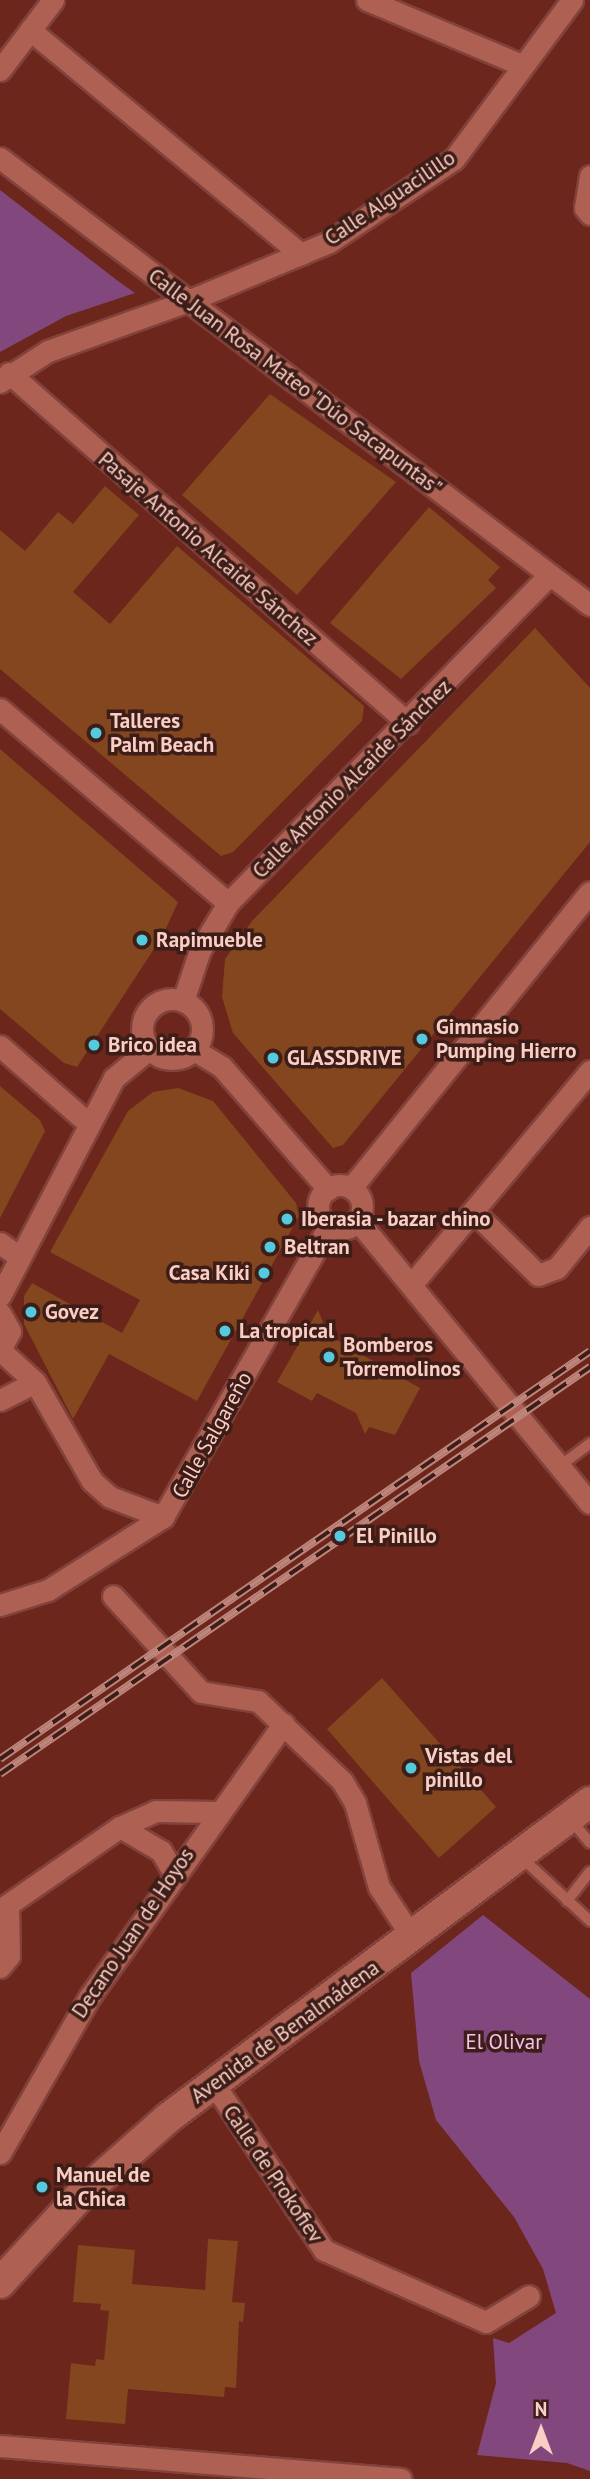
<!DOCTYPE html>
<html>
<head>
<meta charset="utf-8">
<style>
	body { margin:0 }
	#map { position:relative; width:590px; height:2479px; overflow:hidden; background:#6d261b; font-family:"PT Sans",sans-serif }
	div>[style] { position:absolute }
	.green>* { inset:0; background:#82477c }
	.building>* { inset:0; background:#83461e }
	.roads { filter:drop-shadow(2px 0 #82423c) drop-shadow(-2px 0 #82423c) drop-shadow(0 2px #82423c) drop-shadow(0 -2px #82423c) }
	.lane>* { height:10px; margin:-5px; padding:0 5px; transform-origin:5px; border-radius:5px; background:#ae6052 }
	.street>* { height:21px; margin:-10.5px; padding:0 10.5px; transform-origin:10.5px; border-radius:10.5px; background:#ae6052 }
	.street>.ring { margin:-10.5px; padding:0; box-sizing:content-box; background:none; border:21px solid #ae6052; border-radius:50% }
	.secondary>* { height:30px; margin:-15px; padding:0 15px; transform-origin:15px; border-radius:15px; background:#ae6052 }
	.rail>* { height:8px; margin-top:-4px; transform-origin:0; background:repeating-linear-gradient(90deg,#3d1d17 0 16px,#bd857b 0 32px); box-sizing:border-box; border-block:2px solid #bd857b }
	.dots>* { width:19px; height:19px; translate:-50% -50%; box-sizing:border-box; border:4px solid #3d1d17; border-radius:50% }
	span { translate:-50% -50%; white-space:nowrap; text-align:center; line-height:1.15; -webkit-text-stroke:7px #3d1d17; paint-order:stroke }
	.street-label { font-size:21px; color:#facec5 }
	.poi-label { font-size:21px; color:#facec5; font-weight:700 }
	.left { translate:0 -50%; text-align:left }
	.right { translate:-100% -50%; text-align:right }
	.park-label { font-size:21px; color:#f4c3ed }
	.north { position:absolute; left:506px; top:2395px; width:70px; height:70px; -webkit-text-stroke:5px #3d1d17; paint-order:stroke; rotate:0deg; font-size:19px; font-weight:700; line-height:28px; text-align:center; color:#facec5 }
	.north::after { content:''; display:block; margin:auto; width:24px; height:32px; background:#facec5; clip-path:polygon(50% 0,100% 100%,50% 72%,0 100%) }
</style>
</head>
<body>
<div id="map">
	<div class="green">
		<div style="clip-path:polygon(0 190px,118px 281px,135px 293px,66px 316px,0 352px)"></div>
		<div style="clip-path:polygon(483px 1915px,590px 1999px,590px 2471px,567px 2463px,477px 2455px,496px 2383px,493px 2338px,509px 2343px,556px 2313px,543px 2269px,514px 2217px,436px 2120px,419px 2061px,411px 1973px)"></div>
	</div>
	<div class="building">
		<div style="clip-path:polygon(270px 394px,396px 482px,297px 595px,182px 495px)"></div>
		<div style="clip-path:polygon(105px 486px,139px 515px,73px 592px,110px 624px,177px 546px,364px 706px,362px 721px,233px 852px,221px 856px,0 669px,0 530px,25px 551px,58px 512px,73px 524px)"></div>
		<div style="clip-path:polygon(429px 507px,500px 567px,488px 580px,496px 588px,401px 679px,330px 623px)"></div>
		<div style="clip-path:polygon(535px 628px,590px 688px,590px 842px,343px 1145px,333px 1148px,233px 1033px,222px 997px,225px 959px,252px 921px)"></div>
		<div style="clip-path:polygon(0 749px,178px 902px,163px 935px,77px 1067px,64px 1063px,0 1009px)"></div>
		<div style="clip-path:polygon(0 1086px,40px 1120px,45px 1131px,0 1218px)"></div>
		<div style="clip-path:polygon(178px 1088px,213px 1101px,296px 1203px,299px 1216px,197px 1401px,109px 1354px,73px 1419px,24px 1324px,24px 1296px,32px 1283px,122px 1333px,140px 1300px,50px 1252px,128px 1111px,153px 1092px)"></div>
		<div style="clip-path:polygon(318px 1310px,328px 1335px,420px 1388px,395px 1435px,369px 1427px,365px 1434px,356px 1413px,317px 1393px,312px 1401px,277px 1382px)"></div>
		<div style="clip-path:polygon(382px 1678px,496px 1807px,439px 1858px,327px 1729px)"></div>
		<div style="clip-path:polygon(208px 2239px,238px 2241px,232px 2302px,245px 2303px,243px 2322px,239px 2321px,236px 2388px,225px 2387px,224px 2397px,128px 2389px,125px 2424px,66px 2419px,71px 2363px,95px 2366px,96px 2359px,104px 2360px,109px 2311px,100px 2310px,101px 2304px,73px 2302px,78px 2245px,135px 2250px,132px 2284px,205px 2290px)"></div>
	</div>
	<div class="roads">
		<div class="lane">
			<div style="left:560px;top:1466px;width:38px;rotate:-37deg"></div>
			<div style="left:570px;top:1819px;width:31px;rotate:50deg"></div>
			<div style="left:522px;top:1858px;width:93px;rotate:42.8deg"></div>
			<div style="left:567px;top:1901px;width:37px;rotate:-52deg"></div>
		</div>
		<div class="street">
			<div style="left:367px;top:0;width:168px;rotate:22.8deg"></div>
			<div style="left:30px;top:30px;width:352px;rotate:39.6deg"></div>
			<div style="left:0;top:70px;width:88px;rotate:-52.9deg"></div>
			<div style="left:0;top:158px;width:740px;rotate:37.15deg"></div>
			<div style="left:590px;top:176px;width:32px;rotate:99deg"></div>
			<div style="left:585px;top:208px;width:8px;rotate:50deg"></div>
			<div style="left:9px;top:373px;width:531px;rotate:41.26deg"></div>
			<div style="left:0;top:382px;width:57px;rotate:-32.9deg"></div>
			<div style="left:48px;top:351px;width:149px;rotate:-19.7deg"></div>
			<div style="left:188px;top:301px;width:153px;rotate:-22.7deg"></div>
			<div style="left:329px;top:242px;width:150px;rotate:-33.6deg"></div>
			<div style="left:454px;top:159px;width:198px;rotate:-53.4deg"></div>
			<div style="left:0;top:709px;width:299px;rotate:40.4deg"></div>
			<div class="ring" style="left:142px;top:999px;width:39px;height:39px"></div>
			<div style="left:183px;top:1001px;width:54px;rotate:-71.6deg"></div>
			<div style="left:200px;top:950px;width:55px;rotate:-59.2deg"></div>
			<div style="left:228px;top:903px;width:459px;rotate:-45.6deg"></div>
			<div style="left:0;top:1046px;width:118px;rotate:41.2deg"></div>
			<div style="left:194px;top:1050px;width:33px;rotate:31deg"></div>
			<div style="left:222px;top:1067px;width:162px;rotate:49deg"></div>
			<div class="ring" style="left:318px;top:1185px;width:23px;height:23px"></div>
			<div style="left:351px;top:1188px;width:380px;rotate:-51.1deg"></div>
			<div style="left:474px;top:1212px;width:90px;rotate:44.5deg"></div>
			<div style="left:538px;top:1275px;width:20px;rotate:-20deg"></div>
			<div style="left:557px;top:1268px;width:53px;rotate:-51.2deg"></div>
			<div style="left:358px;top:1221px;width:365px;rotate:50.6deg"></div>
			<div style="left:0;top:1243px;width:24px;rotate:36deg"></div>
			<div style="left:411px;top:1285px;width:279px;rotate:-50.1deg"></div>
			<div style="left:0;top:1296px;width:246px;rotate:-62.4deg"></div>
			<div style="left:114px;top:1078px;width:45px;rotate:-39.6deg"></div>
			<div style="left:0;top:1313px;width:21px;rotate:61deg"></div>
			<div style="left:10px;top:1331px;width:21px;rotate:118deg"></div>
			<div style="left:0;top:1350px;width:47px;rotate:42.4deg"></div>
			<div style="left:35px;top:1382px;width:114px;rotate:60.1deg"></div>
			<div style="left:92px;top:1481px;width:24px;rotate:42deg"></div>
			<div style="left:110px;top:1497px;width:57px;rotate:20.7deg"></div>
			<div style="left:0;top:1400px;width:39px;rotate:-27deg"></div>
			<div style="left:113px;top:1596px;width:130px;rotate:47.5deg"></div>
			<div style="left:201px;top:1692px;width:58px;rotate:9deg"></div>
			<div style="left:258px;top:1701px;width:116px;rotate:43.6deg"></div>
			<div style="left:342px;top:1781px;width:26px;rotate:59deg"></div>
			<div style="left:355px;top:1803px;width:87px;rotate:74.1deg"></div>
			<div style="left:379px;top:1887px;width:60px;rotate:56.6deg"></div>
			<div style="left:0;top:1605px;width:50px;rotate:-17.4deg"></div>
			<div style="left:48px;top:1590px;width:136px;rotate:-32.4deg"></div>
			<div style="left:163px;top:1517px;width:335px;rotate:-60.3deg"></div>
			<div style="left:120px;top:1827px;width:48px;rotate:30.3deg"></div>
			<div style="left:161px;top:1851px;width:24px;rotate:60deg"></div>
			<div style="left:0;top:1910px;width:146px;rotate:-34.7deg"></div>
			<div style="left:120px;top:1827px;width:39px;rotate:-24deg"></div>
			<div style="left:156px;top:1811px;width:59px;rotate:1deg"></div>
			<div style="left:0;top:1967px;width:14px;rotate:-51deg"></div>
			<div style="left:9px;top:1956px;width:51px;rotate:-91.1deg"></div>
			<div style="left:214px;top:2084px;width:199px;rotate:56.5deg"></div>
			<div style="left:324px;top:2250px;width:177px;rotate:24deg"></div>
			<div style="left:486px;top:2322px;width:50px;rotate:-31.2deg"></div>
			<div style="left:0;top:2153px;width:181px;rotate:-60.2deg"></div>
			<div style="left:90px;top:1996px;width:334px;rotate:-54.6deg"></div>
			<div style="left:0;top:2446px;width:402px;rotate:4.7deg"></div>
		</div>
		<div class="secondary">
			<div style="left:0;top:2283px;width:120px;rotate:-47.4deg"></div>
			<div style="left:81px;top:2195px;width:116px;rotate:-41.5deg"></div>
			<div style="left:168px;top:2118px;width:527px;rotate:-36.83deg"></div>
		</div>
	</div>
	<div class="rail">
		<div style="left:0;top:1759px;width:717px;rotate:-34.66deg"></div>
		<div style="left:0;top:1774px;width:717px;rotate:-34.6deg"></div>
	</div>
	<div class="dots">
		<div style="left:96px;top:733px;background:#54cade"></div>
		<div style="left:142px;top:940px;background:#54cade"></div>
		<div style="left:422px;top:1039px;background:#54cade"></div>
		<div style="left:94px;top:1045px;background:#54cade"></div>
		<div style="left:273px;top:1058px;background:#54cade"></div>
		<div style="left:287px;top:1219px;background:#54cade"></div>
		<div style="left:270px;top:1247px;background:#54cade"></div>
		<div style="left:264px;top:1273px;background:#54cade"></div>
		<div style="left:31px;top:1312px;background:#54cade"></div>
		<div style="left:225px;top:1331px;background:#54cade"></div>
		<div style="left:329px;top:1357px;background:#54cade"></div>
		<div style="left:340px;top:1536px;background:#54cade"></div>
		<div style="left:411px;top:1768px;background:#54cade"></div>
		<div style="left:42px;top:2187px;background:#54cade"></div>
	</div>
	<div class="street-label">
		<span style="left:390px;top:198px;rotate:-34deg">Calle Alguacilillo</span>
		<span style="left:295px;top:382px;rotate:37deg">Calle Juan Rosa Mateo "Dúo Sacapuntas"</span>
		<span style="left:208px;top:549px;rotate:41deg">Pasaje Antonio Alcaide Sánchez</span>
		<span style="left:352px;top:779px;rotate:-45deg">Calle Antonio Alcaide Sánchez</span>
		<span style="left:212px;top:1435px;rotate:-61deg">Calle Salgareño</span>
		<span style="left:133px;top:1933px;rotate:-56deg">Decano Juan de Hoyos</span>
		<span style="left:285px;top:2032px;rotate:-36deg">Avenida de Benalmádena</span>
		<span style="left:273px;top:2174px;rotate:56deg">Calle de Prokofiev</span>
	</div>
	<div class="poi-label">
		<span class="left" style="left:110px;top:733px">Talleres<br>Palm Beach</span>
		<span class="left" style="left:156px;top:940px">Rapimueble</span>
		<span class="left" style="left:436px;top:1039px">Gimnasio<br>Pumping Hierro</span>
		<span class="left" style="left:108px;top:1045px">Brico idea</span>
		<span class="left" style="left:287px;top:1058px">GLASSDRIVE</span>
		<span class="left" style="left:301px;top:1219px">Iberasia - bazar chino</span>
		<span class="left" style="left:284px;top:1247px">Beltran</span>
		<span class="right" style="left:250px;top:1273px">Casa Kiki</span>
		<span class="left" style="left:45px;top:1312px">Govez</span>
		<span class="left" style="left:239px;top:1331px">La tropical</span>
		<span class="left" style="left:343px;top:1357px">Bomberos<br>Torremolinos</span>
		<span class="left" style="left:356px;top:1536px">El Pinillo</span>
		<span class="left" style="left:425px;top:1768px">Vistas del<br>pinillo</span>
		<span class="left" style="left:56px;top:2187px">Manuel de<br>la Chica</span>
	</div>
	<div class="park-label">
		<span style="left:504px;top:2042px">El Olivar</span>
	</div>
	<div class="north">N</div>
</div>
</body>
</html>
